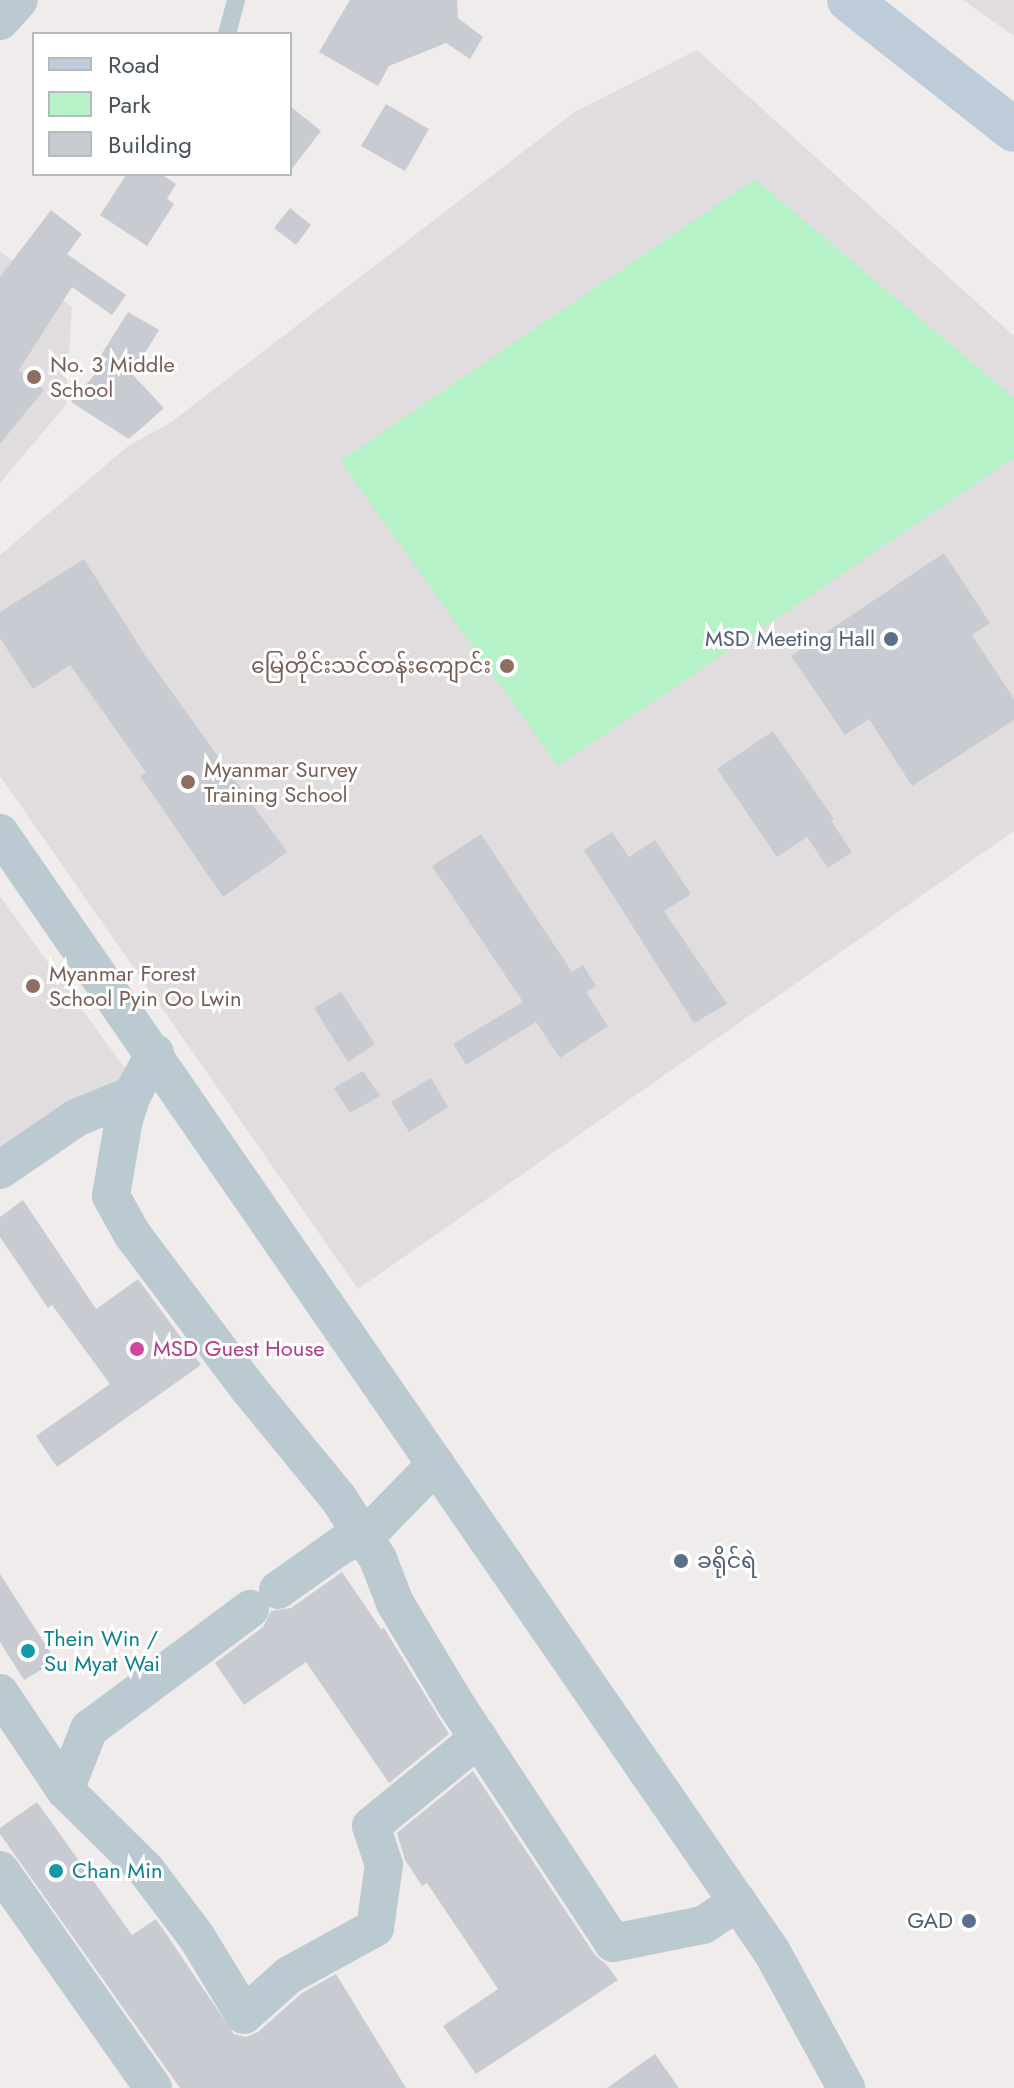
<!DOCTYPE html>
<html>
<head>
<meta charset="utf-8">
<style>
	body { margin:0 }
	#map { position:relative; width:1014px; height:2088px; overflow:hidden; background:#f0ecec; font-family:Jost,"Noto Sans Myanmar",sans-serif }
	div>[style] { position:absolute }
	.education>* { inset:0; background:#e1ddde }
	.green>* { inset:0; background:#b5f2c8 }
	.building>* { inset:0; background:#c8ccd2 }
	.lane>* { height:18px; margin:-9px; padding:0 9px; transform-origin:9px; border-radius:9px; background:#bbc9d1 }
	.street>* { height:38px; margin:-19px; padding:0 19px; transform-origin:19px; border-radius:19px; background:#bbc9d1 }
	.secondary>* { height:44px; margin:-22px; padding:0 22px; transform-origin:22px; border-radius:22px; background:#bdccd8 }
	.dots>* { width:22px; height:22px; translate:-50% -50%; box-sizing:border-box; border:4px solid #fff; border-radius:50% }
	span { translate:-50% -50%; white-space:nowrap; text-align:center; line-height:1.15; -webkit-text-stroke:6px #fff; paint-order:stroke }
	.education-label { font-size:22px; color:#785e54 }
	.left { translate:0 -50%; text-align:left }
	.right { translate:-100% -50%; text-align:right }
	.service-label { font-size:22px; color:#4e5e75 }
	.hotel-label { font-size:22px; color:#b23c85 }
	.culture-label { font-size:22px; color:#0d838f }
	.legend { position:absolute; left:32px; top:32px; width:260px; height:144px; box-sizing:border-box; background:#fff; border:2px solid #b4babe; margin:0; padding:10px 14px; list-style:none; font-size:24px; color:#43525c }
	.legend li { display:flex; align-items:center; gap:16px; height:40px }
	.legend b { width:40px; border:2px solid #b4babe }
</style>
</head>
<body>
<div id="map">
	<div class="education">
		<div style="clip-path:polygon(963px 0,1014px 0,1014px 36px)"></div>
		<div style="clip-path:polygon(697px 50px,1014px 336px,1014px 831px,358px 1289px,0 776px,0 555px,128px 446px,170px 423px,576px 111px)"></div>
		<div style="clip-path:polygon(0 251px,72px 307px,66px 405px,0 483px)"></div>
		<div style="clip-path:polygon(0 896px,131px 1077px,0 1162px)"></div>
	</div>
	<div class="green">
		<div style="clip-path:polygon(755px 179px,1014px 398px,1014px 458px,558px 766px,340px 461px)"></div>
	</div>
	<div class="building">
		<div style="clip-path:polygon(350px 0,457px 0,458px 18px,483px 37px,470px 59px,446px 43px,389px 66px,378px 86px,319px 52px)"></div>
		<div style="clip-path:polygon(386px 104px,429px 129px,405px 171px,361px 146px)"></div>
		<div style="clip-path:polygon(290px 106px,321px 131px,290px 171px)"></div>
		<div style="clip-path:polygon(127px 174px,161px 174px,176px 184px,167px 199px,174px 204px,147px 246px,100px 215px)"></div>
		<div style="clip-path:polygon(290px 208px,311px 225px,296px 245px,274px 228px)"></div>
		<div style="clip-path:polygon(51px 210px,82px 234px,67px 254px,126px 295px,112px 315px,72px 287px,19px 370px,44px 390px,0 444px,0 277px)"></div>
		<div style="clip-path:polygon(128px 312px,159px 330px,132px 374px,164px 408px,129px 439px,71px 402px,108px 359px,101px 355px)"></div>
		<div style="clip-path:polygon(944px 553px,990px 623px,972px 635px,1014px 699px,1014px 720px,912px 786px,869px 719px,845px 735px,791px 656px)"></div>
		<div style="clip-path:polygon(84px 559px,145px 655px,287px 852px,223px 897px,140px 776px,146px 772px,70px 665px,33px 689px,0 638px,0 612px)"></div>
		<div style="clip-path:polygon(773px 731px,834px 819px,831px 821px,852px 852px,828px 868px,807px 837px,777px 857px,717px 769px)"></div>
		<div style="clip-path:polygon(612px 832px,629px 857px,655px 840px,691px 894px,664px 911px,727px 1004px,694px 1023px,584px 850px)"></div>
		<div style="clip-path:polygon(481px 834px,572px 972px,583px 965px,596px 986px,586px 992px,608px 1026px,560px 1058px,536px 1022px,466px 1065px,453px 1044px,523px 1002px,432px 866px)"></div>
		<div style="clip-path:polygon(341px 992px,375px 1044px,348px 1062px,314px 1008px)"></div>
		<div style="clip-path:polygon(363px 1071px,380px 1096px,350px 1113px,334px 1088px)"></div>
		<div style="clip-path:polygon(431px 1078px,448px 1107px,409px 1132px,391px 1102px)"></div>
		<div style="clip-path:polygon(23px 1200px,96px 1309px,138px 1279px,201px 1365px,57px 1467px,36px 1436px,110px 1384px,52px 1305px,48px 1308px,0 1237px,0 1217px)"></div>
		<div style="clip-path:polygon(342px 1572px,381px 1629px,384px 1628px,449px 1734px,389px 1783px,306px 1662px,244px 1705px,215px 1663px,263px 1627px,271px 1611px,291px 1608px)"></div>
		<div style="clip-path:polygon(0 1574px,56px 1661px,24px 1680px,0 1642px)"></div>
		<div style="clip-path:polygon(473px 1771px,595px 1955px,606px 1964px,618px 1980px,476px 2074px,443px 2026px,498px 1989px,427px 1883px,422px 1886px,405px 1860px,397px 1833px)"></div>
		<div style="clip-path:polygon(37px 1802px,132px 1935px,156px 1919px,234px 2034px,246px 2037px,258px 2032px,302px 1993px,336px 1974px,406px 2088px,180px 2088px,0 1834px,0 1828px)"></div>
		<div style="clip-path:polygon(655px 2054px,679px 2088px,607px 2088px)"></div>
	</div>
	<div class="lane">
		<div style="left:227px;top:34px;width:35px;rotate:-75deg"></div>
	</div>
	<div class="street">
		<div style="left:0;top:21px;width:28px;rotate:-48deg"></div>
		<div style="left:0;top:833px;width:1359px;rotate:55.4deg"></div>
		<div style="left:772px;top:1952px;width:155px;rotate:61.4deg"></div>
		<div style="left:155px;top:1053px;width:48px;rotate:118.7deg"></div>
		<div style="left:132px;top:1095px;width:25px;rotate:108deg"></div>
		<div style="left:124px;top:1119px;width:78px;rotate:99.6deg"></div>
		<div style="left:111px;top:1196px;width:43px;rotate:61.1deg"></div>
		<div style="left:132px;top:1234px;width:194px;rotate:53deg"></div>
		<div style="left:249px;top:1389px;width:142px;rotate:50.7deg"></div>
		<div style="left:339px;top:1499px;width:46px;rotate:57.3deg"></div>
		<div style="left:364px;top:1538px;width:103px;rotate:-45.8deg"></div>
		<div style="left:0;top:1170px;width:92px;rotate:-34.4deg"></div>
		<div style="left:76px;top:1118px;width:61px;rotate:-22.3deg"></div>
		<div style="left:278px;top:1590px;width:80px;rotate:-35.3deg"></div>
		<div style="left:343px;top:1544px;width:22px;rotate:-16deg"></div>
		<div style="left:364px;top:1538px;width:25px;rotate:56deg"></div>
		<div style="left:378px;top:1559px;width:47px;rotate:68.9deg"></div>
		<div style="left:395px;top:1603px;width:117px;rotate:59deg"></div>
		<div style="left:455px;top:1703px;width:287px;rotate:56.6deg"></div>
		<div style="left:613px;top:1943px;width:92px;rotate:-11.3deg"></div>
		<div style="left:703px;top:1925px;width:42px;rotate:-33.3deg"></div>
		<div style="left:0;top:1693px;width:117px;rotate:56.2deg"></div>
		<div style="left:65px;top:1790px;width:66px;rotate:-68.5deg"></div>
		<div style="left:89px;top:1729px;width:201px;rotate:-36.7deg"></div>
		<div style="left:65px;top:1790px;width:114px;rotate:44.6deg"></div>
		<div style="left:146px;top:1870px;width:83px;rotate:52.9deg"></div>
		<div style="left:196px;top:1936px;width:92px;rotate:58.7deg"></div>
		<div style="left:244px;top:2015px;width:60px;rotate:-41.6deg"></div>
		<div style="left:289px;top:1975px;width:98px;rotate:-28.7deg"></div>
		<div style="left:375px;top:1928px;width:64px;rotate:-81.9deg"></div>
		<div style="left:384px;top:1865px;width:41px;rotate:-108.4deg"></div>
		<div style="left:371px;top:1826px;width:139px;rotate:-39.2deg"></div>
		<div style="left:0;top:1870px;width:266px;rotate:54.9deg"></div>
	</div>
	<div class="secondary">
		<div style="left:849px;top:0;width:210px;rotate:38.2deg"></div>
	</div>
	<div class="dots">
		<div style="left:34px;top:377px;background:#8d6e63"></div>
		<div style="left:891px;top:639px;background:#5c6f8a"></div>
		<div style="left:507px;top:666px;background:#8d6e63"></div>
		<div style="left:188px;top:782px;background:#8d6e63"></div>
		<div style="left:33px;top:986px;background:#8d6e63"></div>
		<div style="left:137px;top:1349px;background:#d1479c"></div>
		<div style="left:681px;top:1561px;background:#5c6f8a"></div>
		<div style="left:28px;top:1651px;background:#0f9aa8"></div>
		<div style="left:56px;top:1871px;background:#0f9aa8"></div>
		<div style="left:969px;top:1921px;background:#5c6f8a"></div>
	</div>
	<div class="education-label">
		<span class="left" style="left:50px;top:377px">No. 3 Middle<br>School</span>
		<span class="right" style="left:491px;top:666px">မြေတိုင်းသင်တန်းကျောင်း</span>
		<span class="left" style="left:204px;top:782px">Myanmar Survey<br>Training School</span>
		<span class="left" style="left:49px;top:986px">Myanmar Forest<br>School Pyin Oo Lwin</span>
	</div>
	<div class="service-label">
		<span class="right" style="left:875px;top:639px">MSD Meeting Hall</span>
		<span class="left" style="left:697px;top:1561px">ခရိုင်ရဲ</span>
		<span class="right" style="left:953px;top:1921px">GAD</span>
	</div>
	<div class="hotel-label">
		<span class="left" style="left:153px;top:1349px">MSD Guest House</span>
	</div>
	<div class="culture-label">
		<span class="left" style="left:44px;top:1651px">Thein Win /<br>Su Myat Wai</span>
		<span class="left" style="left:72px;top:1871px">Chan Min</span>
	</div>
	<ul class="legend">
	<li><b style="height:10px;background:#bdccd8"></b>Road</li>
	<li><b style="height:22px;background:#b5f2c8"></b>Park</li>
	<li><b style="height:22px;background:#c8ccd2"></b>Building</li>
	</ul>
</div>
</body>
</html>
